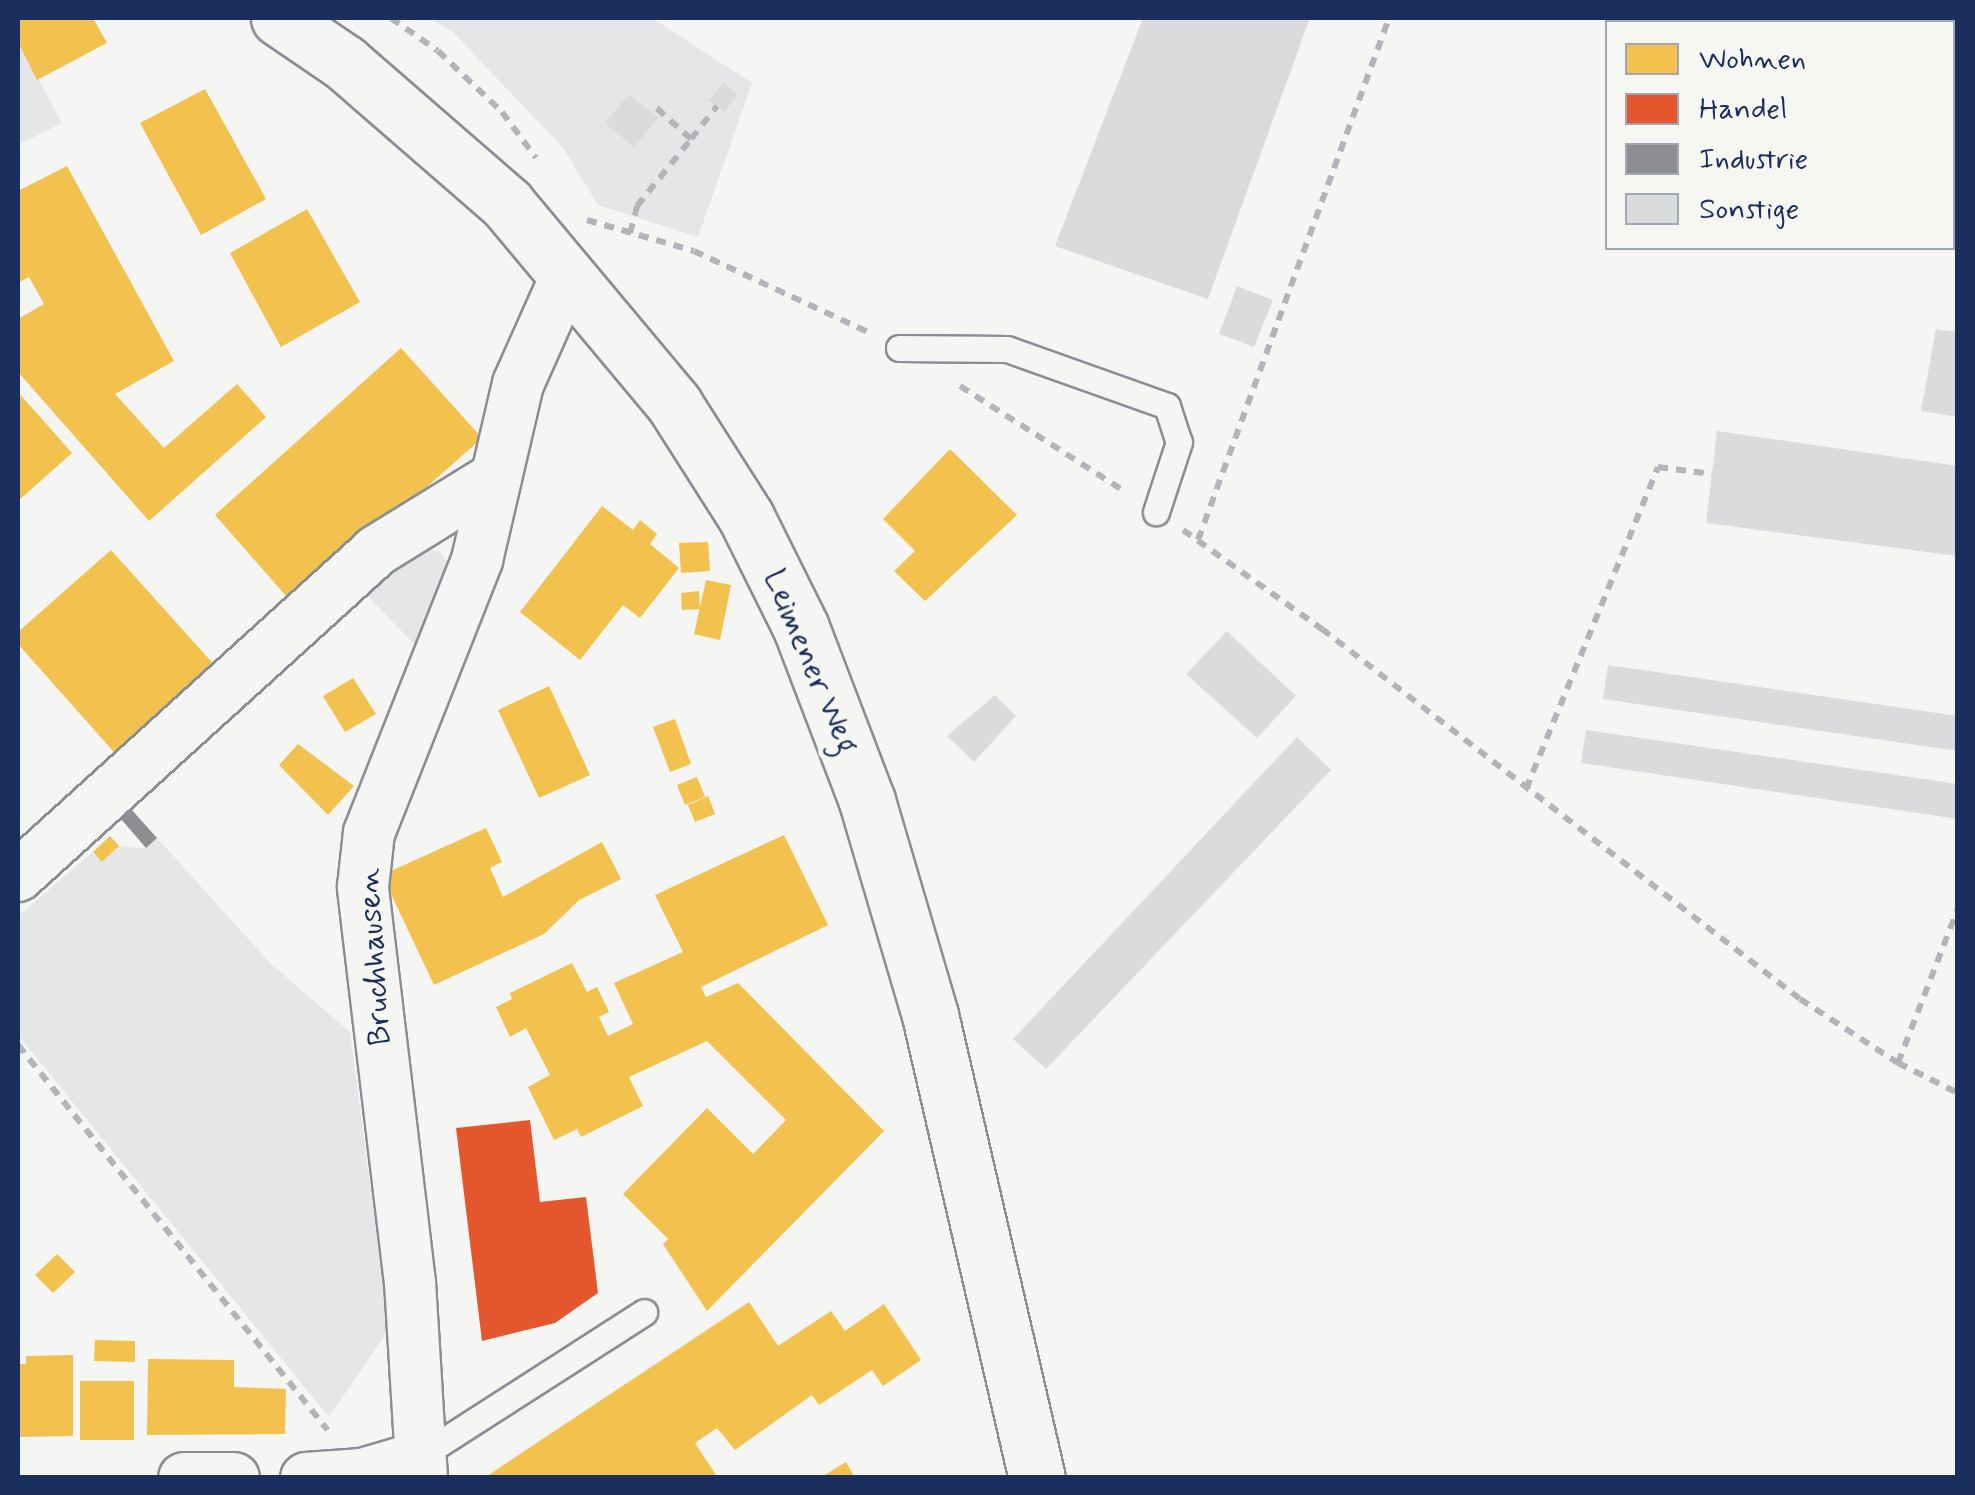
<!DOCTYPE html>
<html>
<head>
<meta charset="utf-8">
<style>
	body { margin:0 }
	#map { position:relative; width:1975px; height:1495px; overflow:hidden; background:#f5f5f3; font-family:Mynerve,sans-serif }
	div>[style] { position:absolute }
	.green>* { inset:0; background:#e4e6e7 }
	.homes>* { inset:0; background:#f2c14e }
	.shops>* { inset:0; background:#e4572e }
	.industry>* { inset:0; background:#8d8d92 }
	.building>* { inset:0; background:#dadbdc }
	.path>* { height:6px; margin-top:-3px; transform-origin:0; background:repeating-linear-gradient(90deg,#b2b4b9 0 10px,transparent 0 18px) }
	.roads { filter:drop-shadow(2px 0 #898d95) drop-shadow(-2px 0 #898d95) drop-shadow(0 2px #898d95) drop-shadow(0 -2px #898d95) }
	.lane>* { height:25px; margin:-12.5px; padding:0 12.5px; transform-origin:12.5px; border-radius:12.5px; background:#f5f5f3 }
	.street>* { height:50px; margin:-25px; padding:0 25px; transform-origin:25px; border-radius:25px; background:#f5f5f3 }
	.secondary>* { height:55px; margin:-27.5px; padding:0 27.5px; transform-origin:27.5px; border-radius:27.5px; background:#f5f5f3 }
	span { translate:-50% -50%; white-space:nowrap; text-align:center; line-height:1.15; -webkit-text-stroke:10px #f6f6f2; paint-order:stroke }
	.street-label { font-size:32px; color:#1b2f5e }
	.frame { position:absolute; inset:0; border:20px solid #1b2f5e; pointer-events:none }
	.legend { position:absolute; left:1605px; top:20px; width:350px; height:230px; box-sizing:border-box; background:#f6f6f2; border:2px solid #9ea6b7; margin:0; padding:12px 18px; list-style:none; font-size:30px; color:#1b2f5e }
	.legend li { display:flex; align-items:center; gap:20px; height:50px }
	.legend b { width:50px; border:2px solid #9ea6b7 }
</style>
</head>
<body>
<div id="map">
	<div class="green">
		<div style="clip-path:polygon(428px 18px,652px 18px,752px 83px,698px 237px,598px 205px,563px 148px,453px 32px)"></div>
		<div style="clip-path:polygon(18px 42px,62px 123px,18px 145px)"></div>
		<div style="clip-path:polygon(425px 548px,441px 552px,450px 567px,419px 649px,367px 595px)"></div>
		<div style="clip-path:polygon(157px 838px,271px 964px,350px 1032px,389px 1329px,329px 1417px,18px 1035px,18px 916px,93px 852px,102px 862px,119px 846px,145px 849px)"></div>
	</div>
	<div class="homes">
		<div style="clip-path:polygon(18px 18px,93px 18px,107px 43px,37px 80px,18px 42px)"></div>
		<div style="clip-path:polygon(205px 89px,266px 199px,201px 235px,140px 123px)"></div>
		<div style="clip-path:polygon(67px 166px,174px 361px,115px 394px,164px 448px,237px 384px,266px 417px,149px 521px,18px 372px,18px 319px,44px 304px,29px 277px,18px 283px,18px 191px)"></div>
		<div style="clip-path:polygon(307px 209px,360px 302px,281px 347px,230px 253px)"></div>
		<div style="clip-path:polygon(401px 348px,482px 438px,294px 605px,215px 515px)"></div>
		<div style="clip-path:polygon(18px 392px,72px 453px,18px 501px)"></div>
		<div style="clip-path:polygon(950px 449px,1017px 515px,925px 601px,894px 571px,915px 551px,883px 519px)"></div>
		<div style="clip-path:polygon(602px 506px,633px 530px,640px 520px,657px 534px,650px 544px,679px 568px,640px 618px,623px 605px,580px 660px,520px 612px)"></div>
		<div style="clip-path:polygon(708px 542px,710px 571px,681px 573px,679px 543px)"></div>
		<div style="clip-path:polygon(111px 550px,217px 668px,120px 759px,18px 644px,18px 632px)"></div>
		<div style="clip-path:polygon(706px 580px,731px 585px,720px 640px,694px 634px)"></div>
		<div style="clip-path:polygon(699px 591px,700px 609px,682px 610px,681px 593px)"></div>
		<div style="clip-path:polygon(353px 678px,376px 714px,345px 732px,323px 696px)"></div>
		<div style="clip-path:polygon(549px 686px,590px 775px,539px 798px,498px 710px)"></div>
		<div style="clip-path:polygon(675px 719px,691px 764px,670px 772px,653px 727px)"></div>
		<div style="clip-path:polygon(298px 744px,354px 786px,328px 815px,279px 765px)"></div>
		<div style="clip-path:polygon(697px 777px,705px 797px,685px 805px,677px 785px)"></div>
		<div style="clip-path:polygon(708px 796px,715px 814px,695px 822px,688px 805px)"></div>
		<div style="clip-path:polygon(486px 828px,502px 862px,490px 868px,503px 897px,602px 842px,621px 879px,579px 900px,544px 934px,434px 985px,382px 875px)"></div>
		<div style="clip-path:polygon(784px 835px,828px 925px,701px 987px,706px 997px,738px 983px,884px 1131px,707px 1311px,663px 1244px,668px 1239px,623px 1194px,707px 1108px,753px 1154px,786px 1120px,707px 1041px,629px 1077px,643px 1106px,581px 1137px,577px 1129px,554px 1140px,528px 1087px,550px 1075px,526px 1028px,510px 1037px,496px 1007px,512px 999px,510px 993px,572px 963px,587px 992px,597px 987px,609px 1012px,599px 1017px,608px 1036px,633px 1024px,614px 983px,683px 952px,655px 895px)"></div>
		<div style="clip-path:polygon(110px 836px,119px 846px,102px 862px,93px 852px)"></div>
		<div style="clip-path:polygon(57px 1254px,75px 1272px,53px 1293px,35px 1275px)"></div>
		<div style="clip-path:polygon(749px 1302px,778px 1346px,831px 1311px,845px 1331px,884px 1304px,921px 1360px,883px 1386px,872px 1370px,819px 1405px,812px 1395px,735px 1450px,717px 1428px,695px 1443px,718px 1478px,484px 1478px)"></div>
		<div style="clip-path:polygon(95px 1340px,135px 1341px,135px 1362px,94px 1361px)"></div>
		<div style="clip-path:polygon(73px 1355px,73px 1436px,18px 1437px,18px 1364px,26px 1364px,26px 1356px)"></div>
		<div style="clip-path:polygon(148px 1359px,234px 1360px,234px 1387px,286px 1389px,285px 1434px,147px 1435px)"></div>
		<div style="clip-path:polygon(80px 1381px,134px 1381px,134px 1440px,80px 1440px)"></div>
		<div style="clip-path:polygon(846px 1462px,855px 1478px,820px 1478px)"></div>
	</div>
	<div class="shops">
		<div style="clip-path:polygon(530px 1120px,540px 1202px,586px 1197px,598px 1293px,555px 1323px,482px 1341px,456px 1128px)"></div>
	</div>
	<div class="industry">
		<div style="clip-path:polygon(131px 809px,157px 838px,146px 848px,121px 819px)"></div>
	</div>
	<div class="building">
		<div style="clip-path:polygon(1143px 18px,1310px 18px,1208px 299px,1055px 246px)"></div>
		<div style="clip-path:polygon(723px 82px,738px 95px,724px 112px,709px 100px)"></div>
		<div style="clip-path:polygon(629px 94px,658px 118px,634px 147px,605px 123px)"></div>
		<div style="clip-path:polygon(1237px 286px,1273px 300px,1254px 347px,1219px 334px)"></div>
		<div style="clip-path:polygon(1936px 329px,1958px 332px,1958px 417px,1921px 411px)"></div>
		<div style="clip-path:polygon(1717px 431px,1958px 466px,1958px 556px,1706px 523px)"></div>
		<div style="clip-path:polygon(1227px 631px,1296px 696px,1257px 738px,1186px 674px)"></div>
		<div style="clip-path:polygon(1608px 665px,1958px 716px,1958px 751px,1603px 699px)"></div>
		<div style="clip-path:polygon(995px 695px,1016px 716px,974px 762px,947px 736px)"></div>
		<div style="clip-path:polygon(1586px 730px,1958px 784px,1958px 819px,1581px 763px)"></div>
		<div style="clip-path:polygon(1297px 737px,1331px 770px,1046px 1069px,1013px 1039px)"></div>
	</div>
	<div class="path">
		<div style="left:391px;top:18px;width:57px;rotate:35.1deg"></div>
		<div style="left:438px;top:51px;width:88px;rotate:43.6deg"></div>
		<div style="left:502px;top:112px;width:57px;rotate:53.5deg"></div>
		<div style="left:691px;top:139px;width:42px;rotate:-51.8deg"></div>
		<div style="left:587px;top:220px;width:111px;rotate:16.2deg"></div>
		<div style="left:694px;top:251px;width:196px;rotate:25deg"></div>
		<div style="left:630px;top:233px;width:28px;rotate:-75deg"></div>
		<div style="left:637px;top:206px;width:86px;rotate:-51.1deg"></div>
		<div style="left:691px;top:139px;width:52px;rotate:-138.1deg"></div>
		<div style="left:960px;top:386px;width:198px;rotate:32.6deg"></div>
		<div style="left:1183px;top:530px;width:171px;rotate:35.5deg"></div>
		<div style="left:1322px;top:629px;width:604px;rotate:37.74deg"></div>
		<div style="left:1800px;top:999px;width:117px;rotate:33.1deg"></div>
		<div style="left:1898px;top:1063px;width:67px;rotate:26.6deg"></div>
		<div style="left:1198px;top:540px;width:556px;rotate:-69.9deg"></div>
		<div style="left:1526px;top:789px;width:348px;rotate:-67.7deg"></div>
		<div style="left:1658px;top:467px;width:54px;rotate:7.4deg"></div>
		<div style="left:18px;top:1045px;width:494px;rotate:51.2deg"></div>
		<div style="left:1898px;top:1063px;width:166px;rotate:-68.8deg"></div>
	</div>
	<div class="roads">
		<div class="lane">
			<div style="left:899px;top:348px;width:108px;rotate:0.5deg"></div>
			<div style="left:1007px;top:349px;width:170px;rotate:19.6deg"></div>
			<div style="left:1167px;top:406px;width:38px;rotate:72deg"></div>
			<div style="left:1179px;top:442px;width:74px;rotate:108.2deg"></div>
			<div style="left:417px;top:1458px;width:270px;rotate:-32.7deg"></div>
		</div>
		<div class="street">
			<div style="left:18px;top:876px;width:484px;rotate:-42.2deg"></div>
			<div style="left:376px;top:551px;width:141px;rotate:-31.7deg"></div>
			<div style="left:184px;top:1478px;width:50px"></div>
			<div style="left:306px;top:1478px;width:56px;rotate:-4.1deg"></div>
			<div style="left:362px;top:1474px;width:57px;rotate:-16.2deg"></div>
			<div style="left:422px;top:1478px;width:195px;rotate:-93.5deg"></div>
			<div style="left:410px;top:1283px;width:399px;rotate:-96.8deg"></div>
			<div style="left:363px;top:887px;width:54px;rotate:-83.7deg"></div>
			<div style="left:369px;top:833px;width:294px;rotate:-68.4deg"></div>
			<div style="left:477px;top:560px;width:181px;rotate:-76.9deg"></div>
			<div style="left:518px;top:384px;width:120px;rotate:-66deg"></div>
		</div>
		<div class="secondary">
			<div style="left:279px;top:18px;width:80px;rotate:34.3deg"></div>
			<div style="left:345px;top:63px;width:215px;rotate:41deg"></div>
			<div style="left:507px;top:204px;width:261px;rotate:50.1deg"></div>
			<div style="left:674px;top:404px;width:134px;rotate:57.5deg"></div>
			<div style="left:746px;top:517px;width:124px;rotate:63.6deg"></div>
			<div style="left:801px;top:628px;width:185px;rotate:69.1deg"></div>
			<div style="left:867px;top:801px;width:223px;rotate:73.6deg"></div>
			<div style="left:930px;top:1015px;width:475px;rotate:77deg"></div>
		</div>
	</div>
	<div class="street-label">
		<span style="left:810px;top:662px;rotate:67deg">Leimener Weg</span>
		<span style="left:375px;top:957px;rotate:-94deg">Bruchhausen</span>
	</div>
	<div class="frame"></div>
	<ul class="legend">
	<li><b style="height:28px;background:#f2c14e"></b>Wohnen</li>
	<li><b style="height:28px;background:#e4572e"></b>Handel</li>
	<li><b style="height:28px;background:#8d8d92"></b>Industrie</li>
	<li><b style="height:28px;background:#dadbdc"></b>Sonstige</li>
	</ul>
</div>
</body>
</html>
